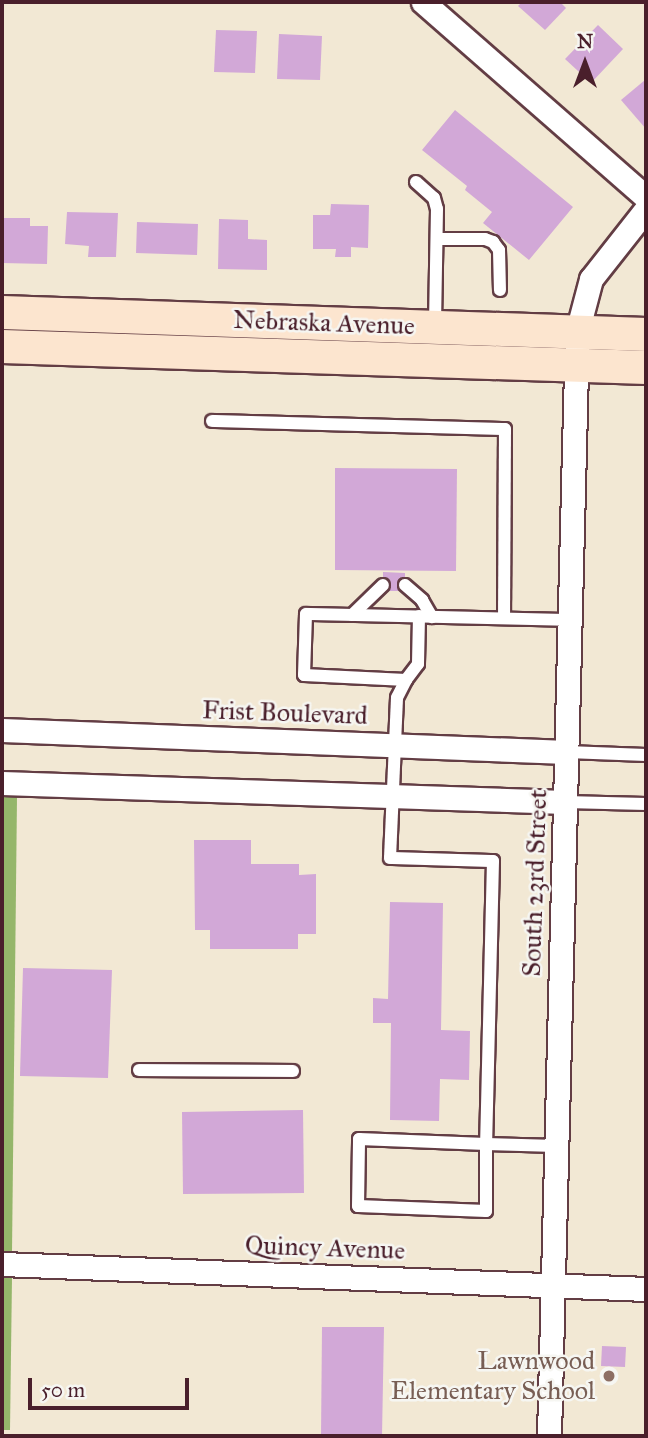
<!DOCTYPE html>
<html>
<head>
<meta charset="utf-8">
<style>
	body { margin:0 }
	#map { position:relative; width:648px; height:1438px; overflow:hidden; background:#f2e8d4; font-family:"IM FELL Great Primer",serif }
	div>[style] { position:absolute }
	.forest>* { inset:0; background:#95b66a }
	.building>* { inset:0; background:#d2a8d7 }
	.roads { filter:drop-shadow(2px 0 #633d44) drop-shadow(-2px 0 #633d44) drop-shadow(0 2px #633d44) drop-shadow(0 -2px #633d44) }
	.lane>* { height:12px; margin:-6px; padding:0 6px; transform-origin:6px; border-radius:6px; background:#fff }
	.street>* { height:23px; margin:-11.5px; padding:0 11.5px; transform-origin:11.5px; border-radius:11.5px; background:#fff }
	.secondary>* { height:33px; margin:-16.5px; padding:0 16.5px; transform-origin:16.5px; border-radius:16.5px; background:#fce5cf }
	.dots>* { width:19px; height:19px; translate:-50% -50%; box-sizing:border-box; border:4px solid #f6f6f2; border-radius:50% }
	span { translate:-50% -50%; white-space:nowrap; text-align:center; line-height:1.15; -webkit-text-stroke:5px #f6f6f2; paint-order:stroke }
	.street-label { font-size:26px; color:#4a1f2b }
	.education-label { font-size:26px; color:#785e54 }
	.right { translate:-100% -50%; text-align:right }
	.frame { position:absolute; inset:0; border:4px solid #4a1f2b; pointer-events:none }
	.north { position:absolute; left:550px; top:28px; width:70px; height:70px; -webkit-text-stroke:5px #f6f6f2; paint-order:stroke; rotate:0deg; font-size:19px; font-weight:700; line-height:28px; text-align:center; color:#4a1f2b }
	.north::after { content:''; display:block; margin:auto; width:24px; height:32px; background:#4a1f2b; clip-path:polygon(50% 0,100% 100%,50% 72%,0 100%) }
	.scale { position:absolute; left:28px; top:1378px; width:161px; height:32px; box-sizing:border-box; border:4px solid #4a1f2b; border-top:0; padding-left:9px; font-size:21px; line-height:24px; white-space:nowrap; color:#4a1f2b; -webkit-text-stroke:5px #f6f6f2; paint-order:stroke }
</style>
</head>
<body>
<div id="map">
	<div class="forest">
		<div style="clip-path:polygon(2px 796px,17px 797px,12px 1252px,2px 1252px)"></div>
		<div style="clip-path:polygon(2px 1277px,12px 1277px,10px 1430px,2px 1430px)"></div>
	</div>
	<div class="building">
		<div style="clip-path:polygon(522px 2px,560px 2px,566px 8px,545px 30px,518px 6px)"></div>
		<div style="clip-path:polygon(598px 25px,623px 49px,591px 83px,565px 59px)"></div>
		<div style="clip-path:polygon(216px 30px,257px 31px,255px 73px,214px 72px)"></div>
		<div style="clip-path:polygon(279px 34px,322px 36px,320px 80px,277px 79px)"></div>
		<div style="clip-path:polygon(645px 80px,646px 81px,646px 129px,621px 100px)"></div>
		<div style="clip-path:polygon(455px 110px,573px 207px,529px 260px,483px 223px,492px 212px,465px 190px,467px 186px,422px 150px)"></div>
		<div style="clip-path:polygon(331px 204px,369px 205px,368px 248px,351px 247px,351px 257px,335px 257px,336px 249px,313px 249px,313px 215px,330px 215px)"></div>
		<div style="clip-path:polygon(67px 212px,118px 213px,116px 257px,88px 257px,89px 246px,65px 244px)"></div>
		<div style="clip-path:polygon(2px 218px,30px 218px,30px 226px,48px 226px,47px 264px,2px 263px)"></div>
		<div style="clip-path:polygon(219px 219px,248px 220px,248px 239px,267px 240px,267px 270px,218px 269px)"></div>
		<div style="clip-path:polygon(137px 222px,198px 224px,197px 255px,136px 253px)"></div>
		<div style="clip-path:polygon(335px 468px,457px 469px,456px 571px,335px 570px)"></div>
		<div style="clip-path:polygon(383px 572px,405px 573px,405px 591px,383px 591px)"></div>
		<div style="clip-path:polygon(194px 840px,251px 840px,251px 864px,299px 864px,299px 875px,316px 874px,316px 934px,298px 934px,298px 949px,210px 949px,210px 930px,195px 930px)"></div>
		<div style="clip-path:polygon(390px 902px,443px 903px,441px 1030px,470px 1031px,469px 1080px,440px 1079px,439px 1121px,390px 1120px,391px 1023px,373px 1023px,373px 998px,388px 999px)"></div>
		<div style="clip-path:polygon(23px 968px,112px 970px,108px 1078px,20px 1076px)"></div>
		<div style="clip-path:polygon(303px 1110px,304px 1193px,183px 1194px,182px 1112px)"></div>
		<div style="clip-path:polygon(322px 1327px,384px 1327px,382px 1436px,321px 1436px)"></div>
		<div style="clip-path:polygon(602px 1346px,626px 1347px,625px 1367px,601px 1366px)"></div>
	</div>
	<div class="roads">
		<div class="lane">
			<div style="left:416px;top:182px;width:24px;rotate:42deg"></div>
			<div style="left:434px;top:198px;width:11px;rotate:75deg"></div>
			<div style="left:437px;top:209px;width:118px;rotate:91deg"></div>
			<div style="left:437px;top:239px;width:48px"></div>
			<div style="left:485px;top:239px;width:9px;rotate:21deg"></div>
			<div style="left:493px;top:242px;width:10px;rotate:53deg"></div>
			<div style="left:499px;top:250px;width:40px;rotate:88.6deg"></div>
			<div style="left:212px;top:421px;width:293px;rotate:1.6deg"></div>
			<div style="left:505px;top:429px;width:189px;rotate:90.3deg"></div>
			<div style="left:405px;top:585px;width:23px;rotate:41deg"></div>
			<div style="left:422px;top:600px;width:20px;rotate:60deg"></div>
			<div style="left:352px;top:615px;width:43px;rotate:-44.1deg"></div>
			<div style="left:419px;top:616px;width:48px;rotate:91.2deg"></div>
			<div style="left:418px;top:664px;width:20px;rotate:127deg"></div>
			<div style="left:406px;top:680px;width:102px;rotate:-177.2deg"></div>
			<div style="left:304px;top:675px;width:61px;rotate:-88.1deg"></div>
			<div style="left:306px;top:614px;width:264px;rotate:1.3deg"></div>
			<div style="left:406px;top:680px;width:20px;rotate:117deg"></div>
			<div style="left:397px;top:698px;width:160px;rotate:92.5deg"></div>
			<div style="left:390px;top:858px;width:103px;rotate:1.7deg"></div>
			<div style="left:493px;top:861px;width:283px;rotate:91.4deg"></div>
			<div style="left:486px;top:1144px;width:67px;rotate:90deg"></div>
			<div style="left:486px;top:1211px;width:128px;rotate:-177.8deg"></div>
			<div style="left:358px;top:1206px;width:67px;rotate:-89.1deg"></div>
			<div style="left:359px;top:1139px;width:127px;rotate:2.3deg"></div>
			<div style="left:486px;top:1144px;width:70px;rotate:1.6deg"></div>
			<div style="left:567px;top:752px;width:79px;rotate:2.2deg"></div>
			<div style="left:565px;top:802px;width:81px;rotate:1.4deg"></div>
			<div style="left:139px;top:1070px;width:154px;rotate:0.4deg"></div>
		</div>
		<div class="street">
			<div style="left:423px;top:2px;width:296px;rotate:41.2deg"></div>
			<div style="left:2px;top:730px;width:565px;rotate:2.23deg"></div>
			<div style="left:2px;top:783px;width:563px;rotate:1.93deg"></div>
			<div style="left:2px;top:1264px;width:644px;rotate:2.22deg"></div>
			<div style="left:549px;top:1436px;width:1104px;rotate:-88.55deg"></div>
			<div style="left:577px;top:332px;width:55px;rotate:-75.2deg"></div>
			<div style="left:591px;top:279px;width:89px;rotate:-51.8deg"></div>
		</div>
		<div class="secondary">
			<div style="left:2px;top:312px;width:644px;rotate:1.96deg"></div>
			<div style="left:2px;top:346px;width:644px;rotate:1.87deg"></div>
		</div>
	</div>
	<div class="dots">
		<div style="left:609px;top:1376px;background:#8d6e63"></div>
	</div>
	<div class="street-label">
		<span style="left:324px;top:323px;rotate:2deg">Nebraska Avenue</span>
		<span style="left:285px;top:713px;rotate:2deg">Frist Boulevard</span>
		<span style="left:535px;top:883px;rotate:-88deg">South 23rd Street</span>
		<span style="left:325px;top:1248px;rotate:2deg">Quincy Avenue</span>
	</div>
	<div class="education-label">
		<span class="right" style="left:595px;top:1376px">Lawnwood<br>Elementary School</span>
	</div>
	<div class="frame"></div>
	<div class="north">N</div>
	<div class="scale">50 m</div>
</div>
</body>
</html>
